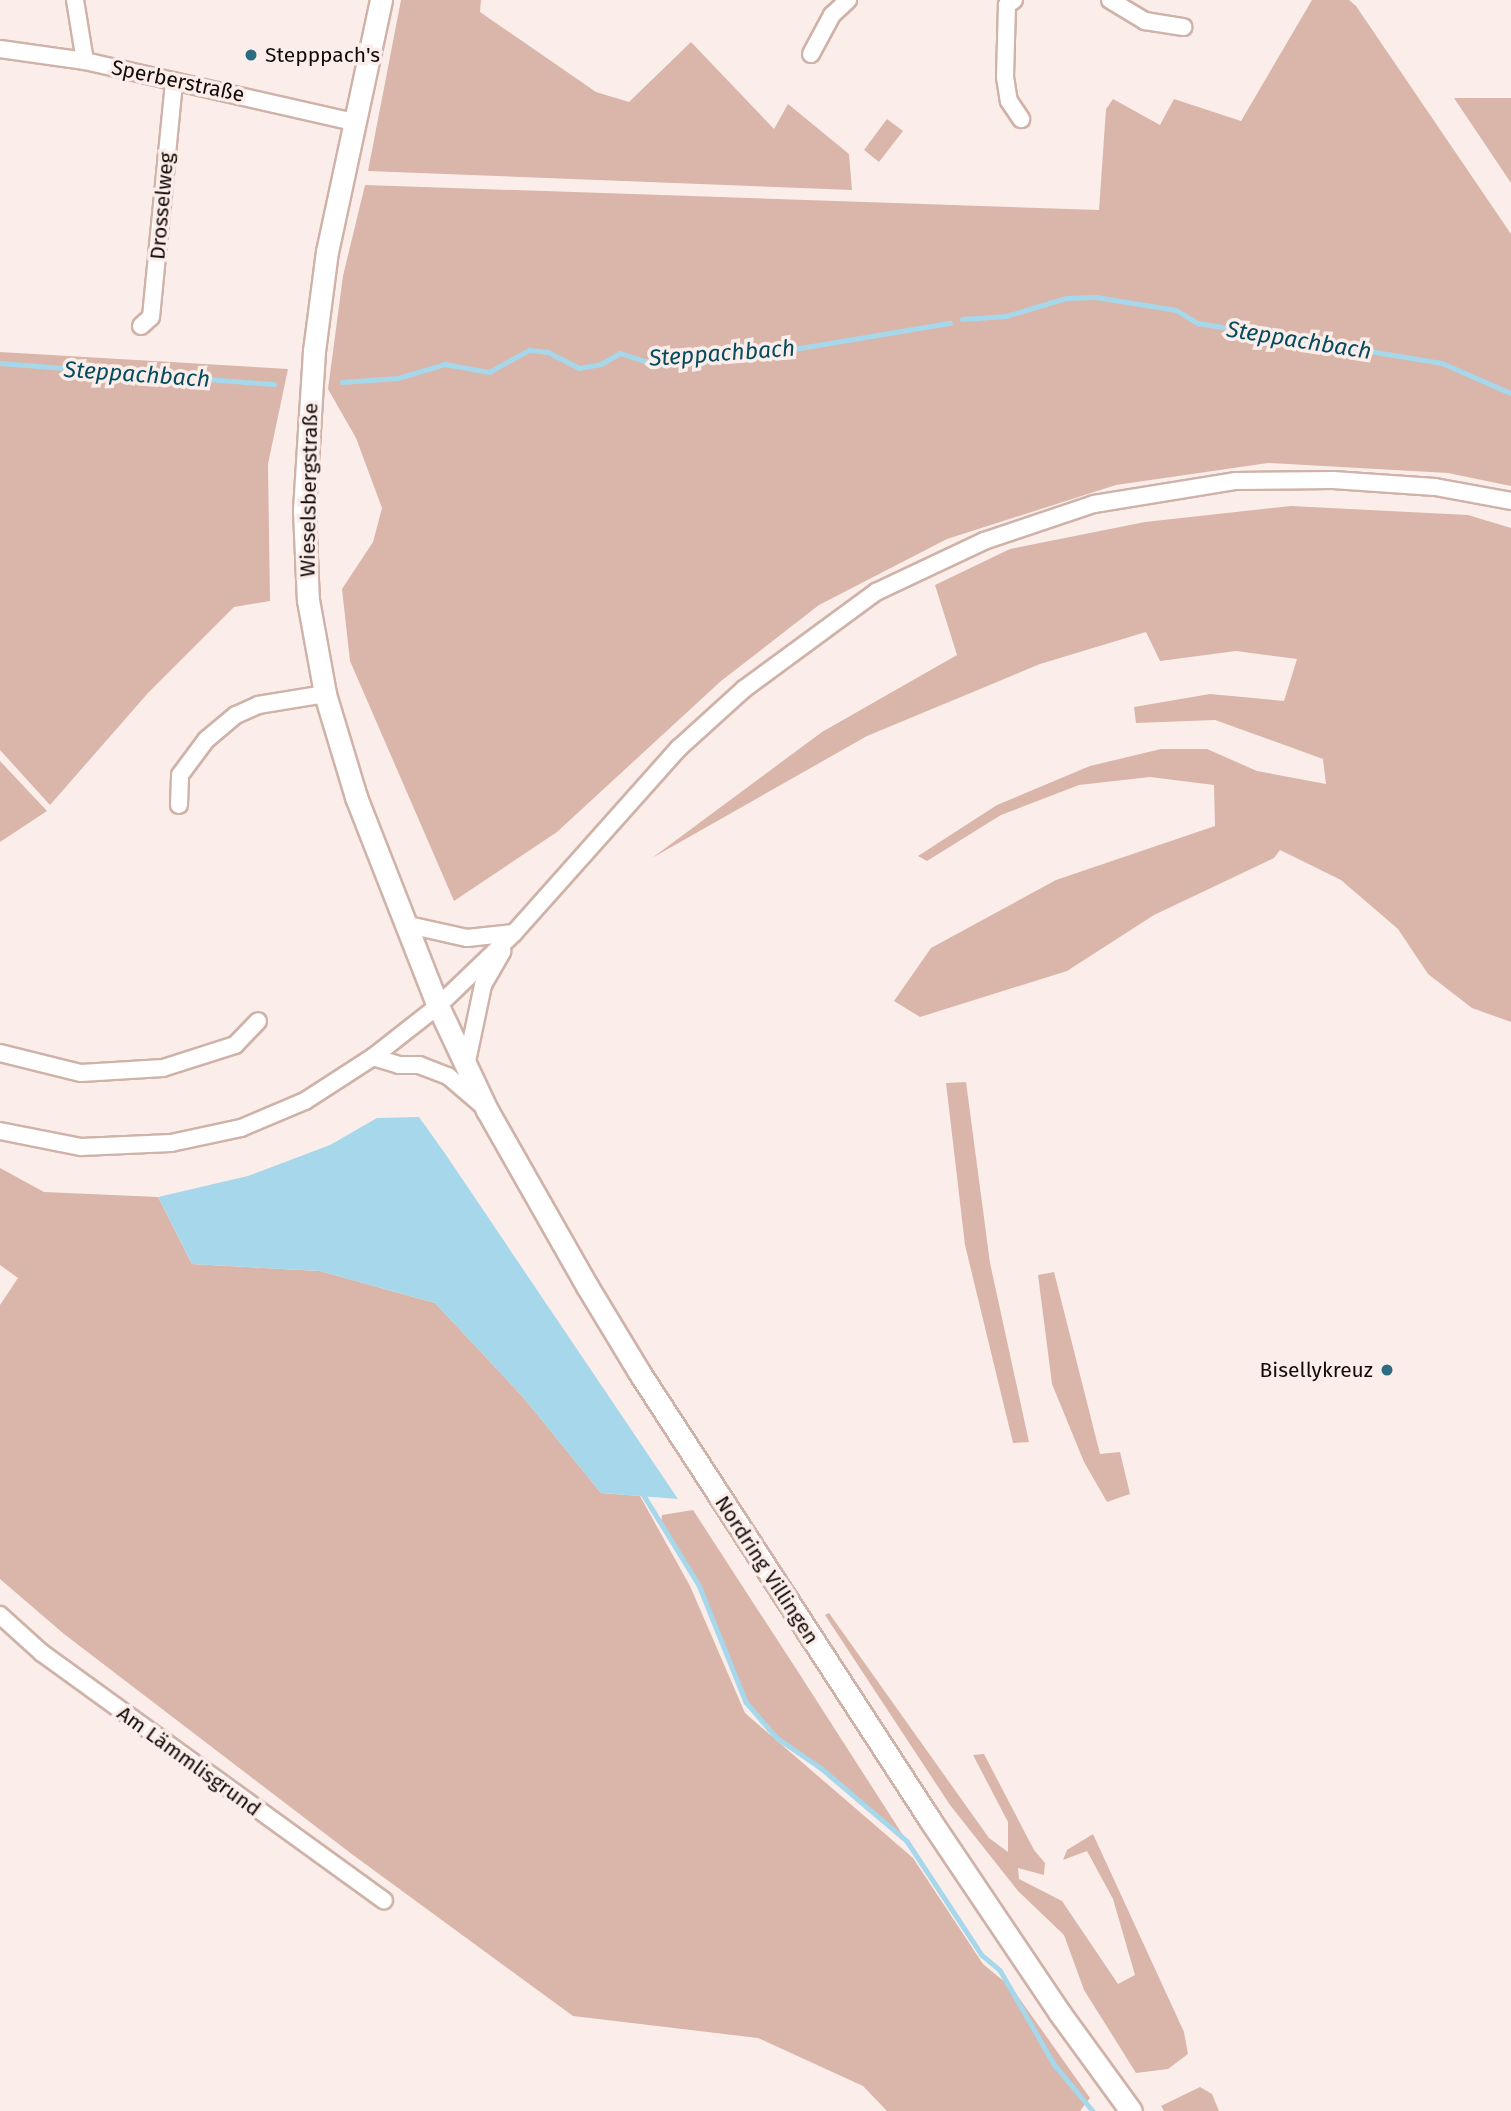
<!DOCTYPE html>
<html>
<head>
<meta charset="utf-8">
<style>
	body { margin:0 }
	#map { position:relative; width:1511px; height:2111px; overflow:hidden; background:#fbeeea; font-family:"Fira Sans",sans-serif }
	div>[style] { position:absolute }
	.green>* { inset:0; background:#d9b6a9 }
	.water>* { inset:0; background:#a6d7ea }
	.stream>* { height:4.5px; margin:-2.25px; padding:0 2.25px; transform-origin:2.25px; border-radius:2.25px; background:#a6d7ea }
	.roads { filter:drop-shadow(2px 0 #cfb2a8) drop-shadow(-2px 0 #cfb2a8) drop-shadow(0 2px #cfb2a8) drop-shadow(0 -2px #cfb2a8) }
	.minor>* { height:16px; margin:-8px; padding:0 8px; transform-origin:8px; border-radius:8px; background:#fff }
	.major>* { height:21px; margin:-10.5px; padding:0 10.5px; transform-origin:10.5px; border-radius:10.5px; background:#fff }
	.dots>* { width:19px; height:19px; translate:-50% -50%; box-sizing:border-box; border:4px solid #fbeeea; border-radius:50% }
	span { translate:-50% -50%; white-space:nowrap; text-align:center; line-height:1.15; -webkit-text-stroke:7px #fbeeea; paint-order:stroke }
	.poi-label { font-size:21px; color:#130a07 }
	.left { translate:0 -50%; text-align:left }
	.right { translate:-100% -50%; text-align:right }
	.street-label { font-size:21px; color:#130a07 }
	.water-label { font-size:23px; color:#054c5f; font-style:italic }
</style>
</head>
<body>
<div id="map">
	<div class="green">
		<div style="clip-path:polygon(401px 0,481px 0,480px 12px,596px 92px,629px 102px,691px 42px,774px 129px,788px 104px,849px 154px,852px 190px,368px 171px)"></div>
		<div style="clip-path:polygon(1312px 0,1349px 0,1356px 6px,1511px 234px,1511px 486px,1448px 473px,1268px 463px,1116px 485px,947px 539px,819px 605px,721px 681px,557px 832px,454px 901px,350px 661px,342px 589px,373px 542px,382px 508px,356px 438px,328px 389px,343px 276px,365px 185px,1099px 210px,1106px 109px,1113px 99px,1160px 125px,1174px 99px,1241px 121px)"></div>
		<div style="clip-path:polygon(1454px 98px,1511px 98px,1511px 183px)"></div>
		<div style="clip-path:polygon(887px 119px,903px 131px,879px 162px,864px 150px)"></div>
		<div style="clip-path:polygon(0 352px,288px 369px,268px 464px,270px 601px,234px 607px,148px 693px,50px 805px,0 750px)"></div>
		<div style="clip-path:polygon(1291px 506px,1468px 515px,1511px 528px,1511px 1022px,1472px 1008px,1428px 974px,1398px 929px,1341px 880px,1280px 850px,1274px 858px,1154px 915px,1067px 971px,920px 1017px,894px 1001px,931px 948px,1056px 880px,1215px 826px,1214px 785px,1150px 777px,1079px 785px,1001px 815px,927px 861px,918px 856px,997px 805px,1090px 766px,1161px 749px,1207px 749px,1257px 771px,1326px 784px,1323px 759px,1215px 720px,1136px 723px,1134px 707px,1210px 694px,1284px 701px,1297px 659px,1236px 651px,1160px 661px,1146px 632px,1040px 664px,867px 736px,652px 858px,822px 732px,957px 655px,935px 585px,1010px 549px,1145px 522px)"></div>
		<div style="clip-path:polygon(0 761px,47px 811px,0 842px)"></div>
		<div style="clip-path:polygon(966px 1082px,990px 1263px,1029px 1442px,1013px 1443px,965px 1245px,946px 1083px)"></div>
		<div style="clip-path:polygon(0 1168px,44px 1192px,158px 1197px,192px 1264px,320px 1271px,435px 1303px,523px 1397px,601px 1493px,640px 1496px,690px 1586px,745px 1713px,913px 1858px,983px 1964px,1012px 1988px,1090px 2098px,1080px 2111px,887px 2111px,863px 2086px,758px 2038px,573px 2016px,353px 1855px,64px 1634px,0 1579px,0 1305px,18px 1278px,0 1265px)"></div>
		<div style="clip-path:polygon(1054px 1272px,1100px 1454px,1120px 1452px,1130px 1494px,1107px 1502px,1084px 1462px,1052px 1384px,1038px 1275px)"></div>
		<div style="clip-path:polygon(693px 1510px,804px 1681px,908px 1843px,821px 1768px,776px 1737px,746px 1702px,699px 1585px,661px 1524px,662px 1515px)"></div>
		<div style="clip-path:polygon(829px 1613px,989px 1838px,1008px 1852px,1008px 1822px,973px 1755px,984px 1754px,1034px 1850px,1045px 1863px,1044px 1875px,1018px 1868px,1019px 1879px,1062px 1901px,1118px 1984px,1135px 1975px,1113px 1899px,1087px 1851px,1063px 1860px,1067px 1850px,1093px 1834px,1184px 2032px,1188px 2054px,1168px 2069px,1136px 2073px,1084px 1990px,1064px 1935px,1018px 1891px,950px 1805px,825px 1615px)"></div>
		<div style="clip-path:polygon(1200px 2087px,1212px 2094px,1219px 2111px,1164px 2111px,1161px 2106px)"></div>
	</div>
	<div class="water">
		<div style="clip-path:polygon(419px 1117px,444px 1152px,678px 1499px,601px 1493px,523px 1397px,435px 1303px,320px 1271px,192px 1264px,158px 1197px,248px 1176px,330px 1145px,377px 1118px)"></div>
	</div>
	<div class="stream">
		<div style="left:962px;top:319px;width:44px;rotate:-3.9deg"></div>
		<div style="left:1006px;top:316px;width:63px;rotate:-16.7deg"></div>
		<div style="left:1066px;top:298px;width:30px;rotate:-2deg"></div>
		<div style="left:1096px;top:297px;width:81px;rotate:9.2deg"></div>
		<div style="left:1176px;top:310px;width:26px;rotate:31deg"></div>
		<div style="left:1198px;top:323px;width:247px;rotate:9.3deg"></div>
		<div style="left:1442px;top:363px;width:75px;rotate:23.5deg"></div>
		<div style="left:0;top:363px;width:275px;rotate:4.4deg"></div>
		<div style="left:342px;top:382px;width:56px;rotate:-4.1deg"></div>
		<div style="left:398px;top:378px;width:49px;rotate:-16.6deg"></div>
		<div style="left:445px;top:364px;width:45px;rotate:10.3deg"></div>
		<div style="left:489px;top:372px;width:46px;rotate:-28.8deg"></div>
		<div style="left:529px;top:350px;width:19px;rotate:6deg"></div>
		<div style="left:548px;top:352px;width:35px;rotate:27deg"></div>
		<div style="left:579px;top:368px;width:22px;rotate:-10deg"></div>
		<div style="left:601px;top:364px;width:22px;rotate:-30deg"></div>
		<div style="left:620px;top:353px;width:25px;rotate:18deg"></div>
		<div style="left:644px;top:361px;width:38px;rotate:-2deg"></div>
		<div style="left:682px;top:360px;width:113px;rotate:-5.6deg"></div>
		<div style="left:794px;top:349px;width:158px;rotate:-9.5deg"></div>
		<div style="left:643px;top:1494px;width:107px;rotate:58.4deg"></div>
		<div style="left:699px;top:1585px;width:126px;rotate:68.1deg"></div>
		<div style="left:746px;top:1702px;width:46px;rotate:49.4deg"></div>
		<div style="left:776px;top:1737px;width:55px;rotate:34.6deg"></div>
		<div style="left:821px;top:1768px;width:113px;rotate:40.3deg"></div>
		<div style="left:907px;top:1841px;width:136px;rotate:56.7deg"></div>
		<div style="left:982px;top:1955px;width:23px;rotate:40deg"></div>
		<div style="left:1000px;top:1970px;width:108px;rotate:60.1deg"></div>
		<div style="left:1054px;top:2064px;width:61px;rotate:50.3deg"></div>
	</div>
	<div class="roads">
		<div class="minor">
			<div style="left:75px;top:0;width:62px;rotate:80.7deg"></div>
			<div style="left:1014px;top:0;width:9px;rotate:144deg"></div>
			<div style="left:1007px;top:5px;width:72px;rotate:91.6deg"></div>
			<div style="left:1005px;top:77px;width:24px;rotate:81deg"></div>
			<div style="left:1009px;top:101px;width:22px;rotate:56deg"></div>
			<div style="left:1110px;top:0;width:41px;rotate:31deg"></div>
			<div style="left:1145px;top:21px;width:39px;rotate:9deg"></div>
			<div style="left:0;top:49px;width:86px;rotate:8deg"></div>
			<div style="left:85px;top:61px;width:276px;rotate:12.8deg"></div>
			<div style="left:811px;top:54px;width:44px;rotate:-61.7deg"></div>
			<div style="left:832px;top:15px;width:22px;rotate:-43deg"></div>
			<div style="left:141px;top:326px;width:13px;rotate:-42deg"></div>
			<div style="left:151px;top:317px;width:237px;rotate:-84.4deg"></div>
			<div style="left:179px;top:805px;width:30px;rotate:-88deg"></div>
			<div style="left:180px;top:775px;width:44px;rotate:-53.4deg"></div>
			<div style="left:206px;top:740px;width:39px;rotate:-40deg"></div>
			<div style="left:236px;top:715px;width:24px;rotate:-24deg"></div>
			<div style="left:258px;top:705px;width:68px;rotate:-9.3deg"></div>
			<div style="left:404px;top:924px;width:65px;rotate:12.5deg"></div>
			<div style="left:467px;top:938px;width:47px;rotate:-6.1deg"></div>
			<div style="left:0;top:1053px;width:83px;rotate:13.9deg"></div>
			<div style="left:81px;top:1073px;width:82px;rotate:-3.5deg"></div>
			<div style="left:163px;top:1068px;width:76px;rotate:-17.7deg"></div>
			<div style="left:235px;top:1045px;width:33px;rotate:-46deg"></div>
			<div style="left:373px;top:1057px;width:27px;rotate:17deg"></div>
			<div style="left:399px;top:1065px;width:20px"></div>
			<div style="left:419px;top:1065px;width:31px;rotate:21deg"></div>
			<div style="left:448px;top:1076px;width:46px;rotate:40.6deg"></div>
			<div style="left:466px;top:1066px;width:83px;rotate:-78.1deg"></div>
			<div style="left:483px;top:985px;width:39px;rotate:-60deg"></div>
			<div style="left:0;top:1131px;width:83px;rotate:11.2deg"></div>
			<div style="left:81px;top:1147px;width:90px;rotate:-2.5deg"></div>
			<div style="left:171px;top:1143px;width:72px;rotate:-12.1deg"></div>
			<div style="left:241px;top:1128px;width:69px;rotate:-22.9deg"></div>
			<div style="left:305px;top:1101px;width:81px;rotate:-32.9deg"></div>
			<div style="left:373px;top:1057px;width:83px;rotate:-38.1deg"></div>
			<div style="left:438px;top:1006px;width:105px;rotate:-43.8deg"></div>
			<div style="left:514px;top:933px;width:248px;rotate:-48.3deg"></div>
			<div style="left:679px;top:748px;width:88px;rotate:-42.2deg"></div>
			<div style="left:744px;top:689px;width:164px;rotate:-36.3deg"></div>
			<div style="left:876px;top:592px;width:119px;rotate:-25.3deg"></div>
			<div style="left:984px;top:541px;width:116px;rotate:-18.6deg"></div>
			<div style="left:1094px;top:504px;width:144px;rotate:-9.2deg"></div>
			<div style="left:1236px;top:481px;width:97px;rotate:-0.6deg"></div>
			<div style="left:1333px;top:480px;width:102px;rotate:3.9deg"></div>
			<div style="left:1435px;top:487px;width:77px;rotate:10.4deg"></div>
			<div style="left:0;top:1615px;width:57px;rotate:42.1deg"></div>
			<div style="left:42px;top:1653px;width:422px;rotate:35.9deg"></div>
		</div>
		<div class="major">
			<div style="left:381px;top:0;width:257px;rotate:102.1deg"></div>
			<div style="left:327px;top:251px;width:101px;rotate:97.4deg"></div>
			<div style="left:314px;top:351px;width:159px;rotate:93.6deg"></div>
			<div style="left:304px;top:510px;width:90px;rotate:87.5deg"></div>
			<div style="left:308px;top:600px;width:96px;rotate:79.7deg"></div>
			<div style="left:325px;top:694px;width:108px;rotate:73.2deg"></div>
			<div style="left:356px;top:797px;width:225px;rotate:68.6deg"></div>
			<div style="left:438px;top:1006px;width:115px;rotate:64.8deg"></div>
			<div style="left:487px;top:1110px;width:202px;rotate:60.4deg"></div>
			<div style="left:587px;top:1286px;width:100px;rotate:58.8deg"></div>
			<div style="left:639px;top:1372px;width:534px;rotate:56.99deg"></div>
			<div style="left:930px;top:1820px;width:231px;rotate:56.1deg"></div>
			<div style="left:1059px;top:2012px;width:122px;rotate:54deg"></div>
		</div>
	</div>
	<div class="dots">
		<div style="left:251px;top:55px;background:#2c6c81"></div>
		<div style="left:1387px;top:1370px;background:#2c6c81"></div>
	</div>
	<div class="poi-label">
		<span class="left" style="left:265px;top:55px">Stepppach's</span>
		<span class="right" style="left:1373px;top:1370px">Bisellykreuz</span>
	</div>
	<div class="street-label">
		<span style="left:178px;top:81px;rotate:12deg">Sperberstraße</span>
		<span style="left:162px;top:206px;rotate:-85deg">Drosselweg</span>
		<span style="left:309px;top:490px;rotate:-89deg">Wieselsbergstraße</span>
		<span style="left:767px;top:1570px;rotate:57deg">Nordring Villingen</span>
		<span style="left:189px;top:1761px;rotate:36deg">Am Lämmlisgrund</span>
	</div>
	<div class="water-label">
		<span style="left:1299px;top:340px;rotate:9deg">Steppachbach</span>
		<span style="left:722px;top:353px;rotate:-4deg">Steppachbach</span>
		<span style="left:137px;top:374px;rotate:4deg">Steppachbach</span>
	</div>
</div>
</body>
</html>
